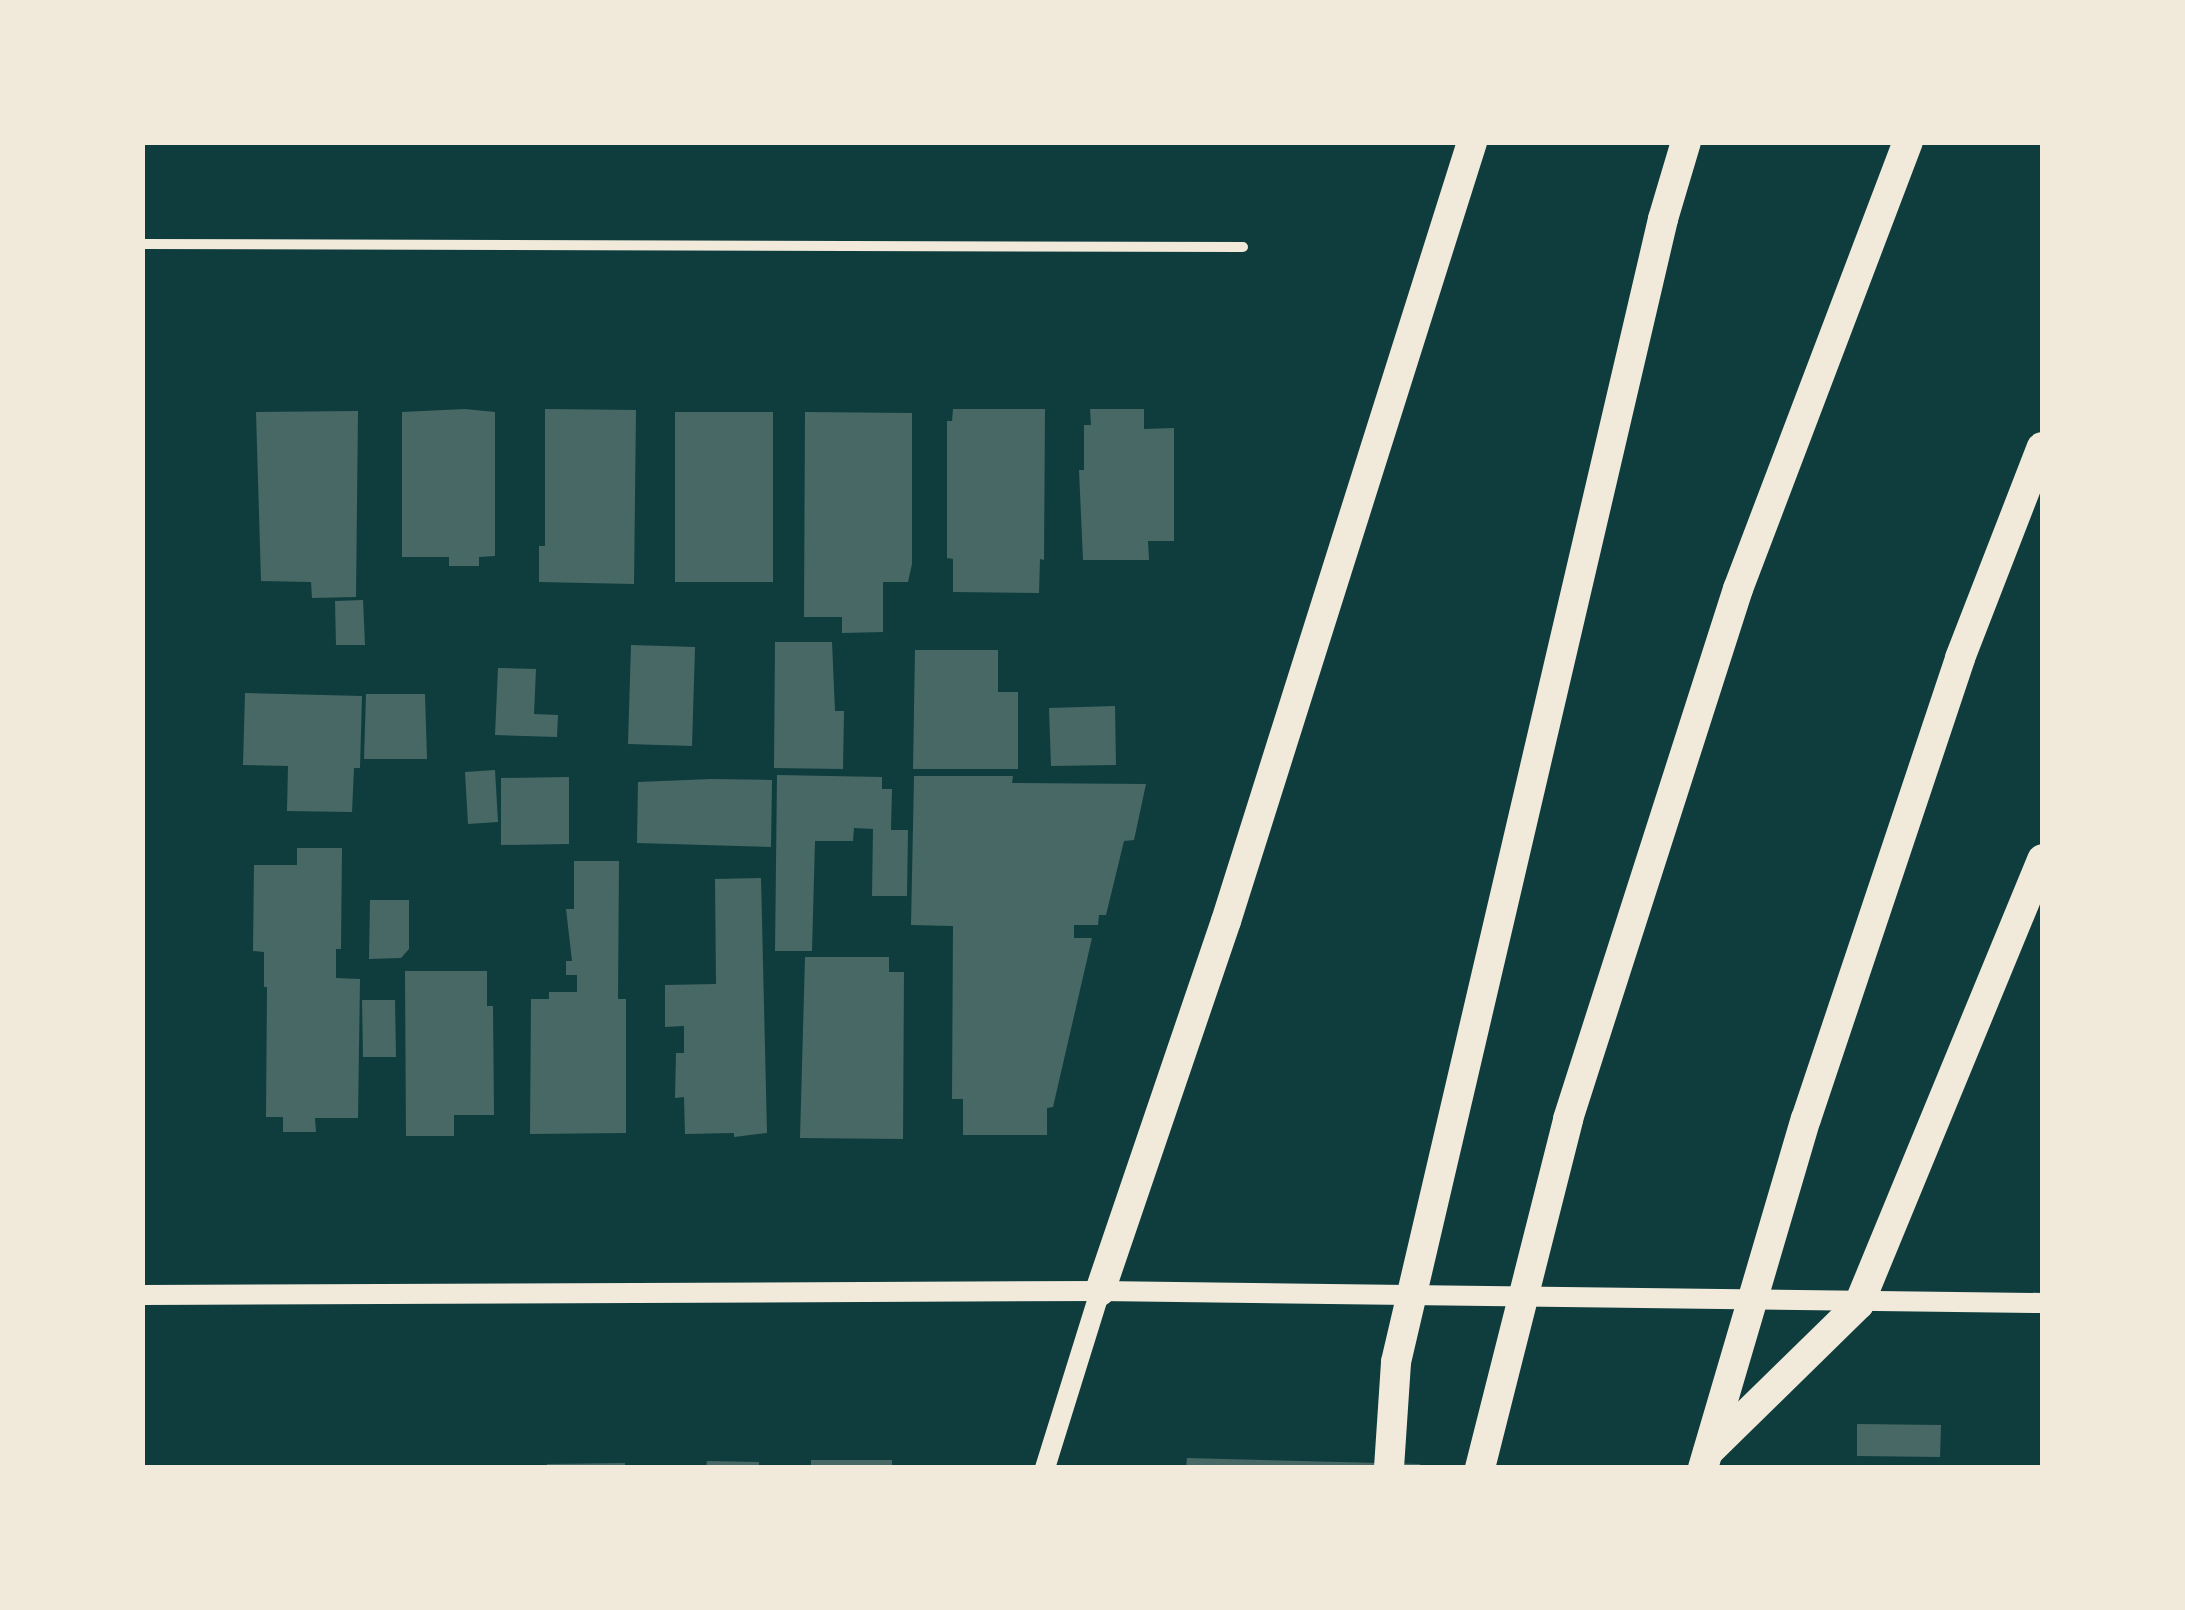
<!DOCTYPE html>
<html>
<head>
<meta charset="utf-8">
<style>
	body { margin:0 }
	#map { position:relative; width:2185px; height:1610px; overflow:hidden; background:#0f3d3e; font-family:Arial,sans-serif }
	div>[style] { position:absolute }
	.building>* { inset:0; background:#486865 }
	.minor>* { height:10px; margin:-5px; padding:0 5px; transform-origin:5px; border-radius:5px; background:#f1e9da }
	.secondary>* { height:20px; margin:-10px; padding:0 10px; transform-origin:10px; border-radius:10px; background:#f1e9da }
	.motorway>* { height:30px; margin:-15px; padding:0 15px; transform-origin:15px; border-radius:15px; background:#f1e9da }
	span { translate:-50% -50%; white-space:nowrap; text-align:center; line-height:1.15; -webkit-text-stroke:10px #f1e9da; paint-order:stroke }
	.frame { position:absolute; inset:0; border:145px solid #f1e9da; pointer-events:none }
</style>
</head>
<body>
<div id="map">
	<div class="building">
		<div style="clip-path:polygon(465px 409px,495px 412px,495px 556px,479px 557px,479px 566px,449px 566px,449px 557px,402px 557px,402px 412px)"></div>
		<div style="clip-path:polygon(545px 409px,636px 410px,634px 584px,539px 582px,539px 546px,545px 546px)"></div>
		<div style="clip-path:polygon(953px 409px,1045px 409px,1044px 560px,1040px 559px,1039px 593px,953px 592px,953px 559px,947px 558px,947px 421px,952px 421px)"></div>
		<div style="clip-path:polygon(1090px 409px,1144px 409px,1144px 429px,1174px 428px,1174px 541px,1148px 541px,1149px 560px,1083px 560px,1079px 470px,1084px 470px,1084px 425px,1091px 425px)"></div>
		<div style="clip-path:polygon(358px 411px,356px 597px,312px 598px,311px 582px,261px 581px,256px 412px)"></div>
		<div style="clip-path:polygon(675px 412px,773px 412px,773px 582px,675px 582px)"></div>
		<div style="clip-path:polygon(805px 412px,912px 413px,912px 564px,908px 582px,883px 582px,883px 632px,842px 633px,842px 617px,804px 617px)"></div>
		<div style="clip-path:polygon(363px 600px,365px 645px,336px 645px,335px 601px)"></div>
		<div style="clip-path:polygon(775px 642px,832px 642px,835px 711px,844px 711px,843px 769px,774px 768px)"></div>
		<div style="clip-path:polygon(631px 645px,695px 647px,692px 746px,628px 744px)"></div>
		<div style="clip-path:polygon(915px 650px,998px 650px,998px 692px,1018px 692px,1018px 769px,913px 769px)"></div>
		<div style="clip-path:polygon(498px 668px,536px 669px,534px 714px,558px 715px,557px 737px,495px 735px)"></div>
		<div style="clip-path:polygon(245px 693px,362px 696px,360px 768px,354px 768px,352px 812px,287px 811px,288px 766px,243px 765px)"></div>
		<div style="clip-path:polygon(366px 694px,425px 694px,427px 759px,364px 759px)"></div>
		<div style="clip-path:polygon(1115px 706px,1116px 765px,1051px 766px,1049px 708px)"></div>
		<div style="clip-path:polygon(495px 770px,498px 822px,468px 824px,465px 772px)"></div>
		<div style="clip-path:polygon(777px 775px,882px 777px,882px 789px,892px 789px,891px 830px,908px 830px,907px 896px,872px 896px,873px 829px,854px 828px,853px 841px,815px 841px,812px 951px,775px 951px)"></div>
		<div style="clip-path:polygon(914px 776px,1013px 776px,1012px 783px,1146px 784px,1134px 840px,1124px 841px,1106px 915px,1099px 915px,1098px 925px,1074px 925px,1074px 938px,1092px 938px,1053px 1107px,1047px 1108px,1047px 1135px,963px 1135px,963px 1099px,952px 1099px,953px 926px,911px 925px)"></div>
		<div style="clip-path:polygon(569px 777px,569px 844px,501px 845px,501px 778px)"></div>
		<div style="clip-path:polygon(711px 779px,772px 780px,771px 847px,637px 843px,638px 782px)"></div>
		<div style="clip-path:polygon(297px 848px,342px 848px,341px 949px,336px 949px,336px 978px,360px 979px,358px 1118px,315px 1118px,316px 1132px,283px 1132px,283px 1117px,266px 1117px,267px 987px,264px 987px,264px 952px,253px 951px,254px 865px,297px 865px)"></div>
		<div style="clip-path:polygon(574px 861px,619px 861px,618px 999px,626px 999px,626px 1133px,530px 1134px,531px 999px,549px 999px,549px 992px,577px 992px,577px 975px,566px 975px,566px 961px,572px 961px,566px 909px,574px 909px)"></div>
		<div style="clip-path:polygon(761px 878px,767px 1133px,734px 1137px,734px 1133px,685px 1134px,684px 1097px,675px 1098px,676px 1053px,684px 1053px,684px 1026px,665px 1027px,665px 985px,716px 984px,715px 879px)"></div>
		<div style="clip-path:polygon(370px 900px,409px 900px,409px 949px,401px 958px,369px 959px)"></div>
		<div style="clip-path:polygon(805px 957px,889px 957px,889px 972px,904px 972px,903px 1139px,800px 1138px)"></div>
		<div style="clip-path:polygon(405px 971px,487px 971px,487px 1006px,493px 1006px,494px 1115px,454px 1115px,454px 1136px,406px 1136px)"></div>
		<div style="clip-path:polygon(362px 1000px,395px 1000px,396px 1057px,363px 1057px)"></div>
		<div style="clip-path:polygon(1857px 1424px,1941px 1425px,1940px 1457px,1857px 1456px)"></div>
		<div style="clip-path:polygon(1187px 1458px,1420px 1464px,1420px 1468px,1186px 1468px)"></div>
		<div style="clip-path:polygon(811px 1460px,892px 1460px,892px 1468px,811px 1468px)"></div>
		<div style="clip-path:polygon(707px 1461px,759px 1462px,759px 1468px,706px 1468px)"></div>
		<div style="clip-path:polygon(625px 1463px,625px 1468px,547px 1468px,547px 1464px)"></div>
	</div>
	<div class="minor">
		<div style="left:142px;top:244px;width:1101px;rotate:0.16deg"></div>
	</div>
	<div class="secondary">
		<div style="left:142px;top:1295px;width:958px;rotate:-0.24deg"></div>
		<div style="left:1100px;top:1291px;width:942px;rotate:0.73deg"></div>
		<div style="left:1045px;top:1468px;width:185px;rotate:-72.7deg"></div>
	</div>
	<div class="motorway">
		<div style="left:1100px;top:1291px;width:391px;rotate:-71.2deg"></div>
		<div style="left:1226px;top:921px;width:817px;rotate:-72.47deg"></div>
		<div style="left:1708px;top:1452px;width:211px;rotate:-44.4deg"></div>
		<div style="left:1859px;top:1304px;width:481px;rotate:-67.6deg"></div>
		<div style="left:1389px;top:1468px;width:106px;rotate:-86.2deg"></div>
		<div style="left:1396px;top:1362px;width:1174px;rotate:-76.85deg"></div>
		<div style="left:1663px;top:219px;width:80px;rotate:-73.4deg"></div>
		<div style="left:1480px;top:1468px;width:360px;rotate:-75.8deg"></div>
		<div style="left:1568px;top:1119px;width:557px;rotate:-72.22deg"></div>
		<div style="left:1738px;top:589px;width:478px;rotate:-69.2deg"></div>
		<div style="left:1703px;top:1468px;width:364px;rotate:-73.6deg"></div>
		<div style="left:1806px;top:1119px;width:486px;rotate:-71.5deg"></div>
		<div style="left:1960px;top:658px;width:226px;rotate:-68.8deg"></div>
	</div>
	<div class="frame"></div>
</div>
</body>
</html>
